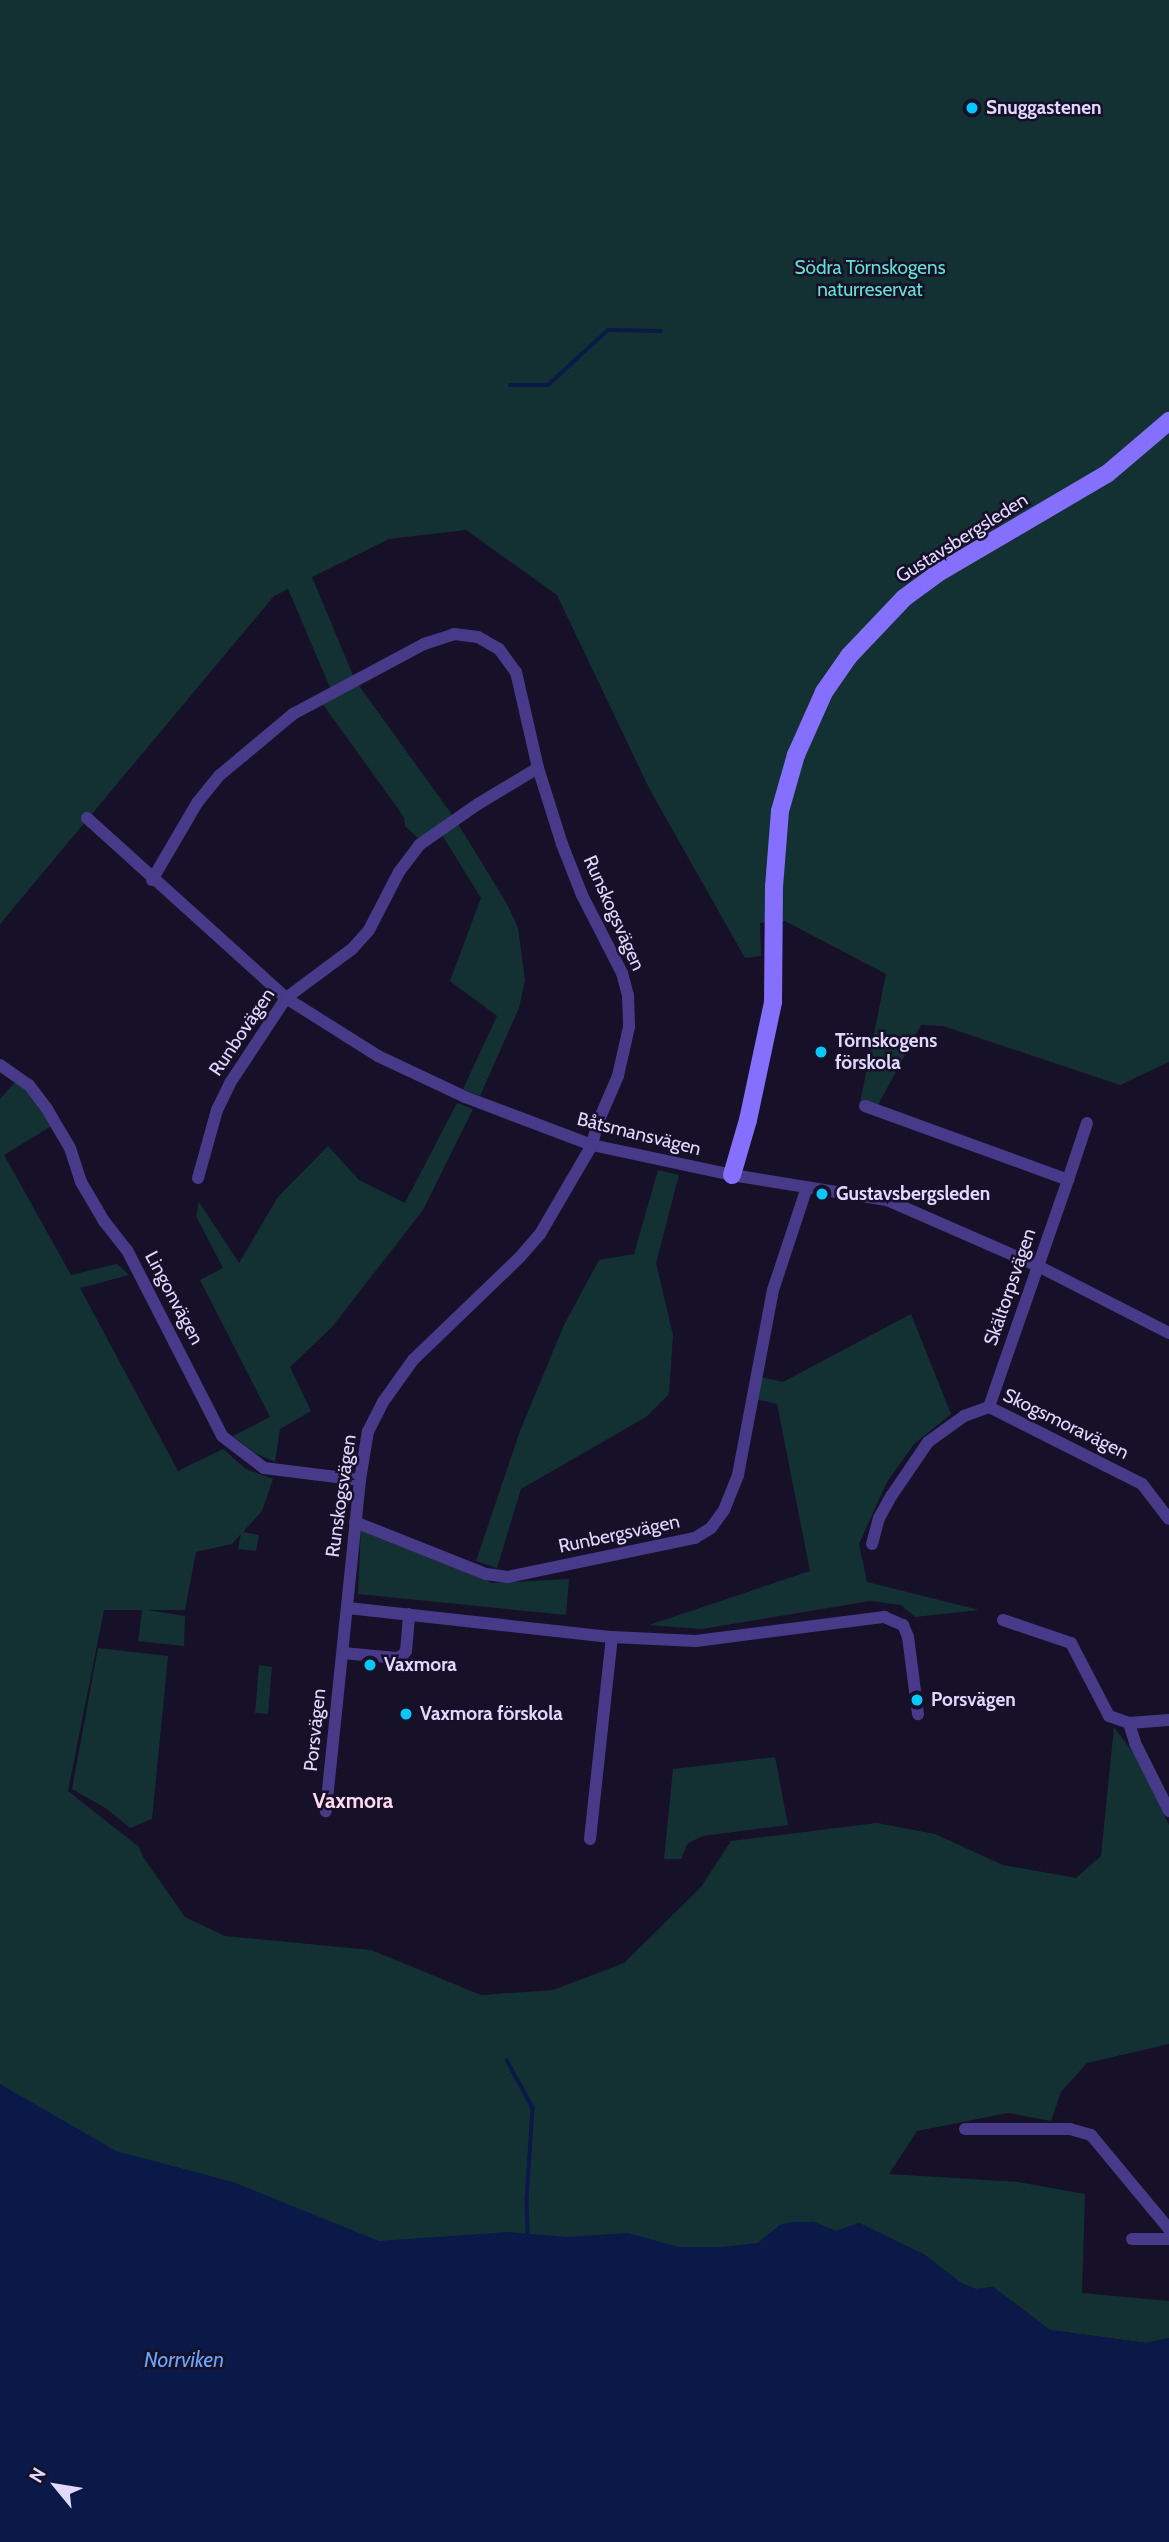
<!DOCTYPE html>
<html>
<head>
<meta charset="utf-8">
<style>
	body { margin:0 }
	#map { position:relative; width:1169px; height:2542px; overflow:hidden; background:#171029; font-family:Cabin,sans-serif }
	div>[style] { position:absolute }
	.green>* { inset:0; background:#133133 }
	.water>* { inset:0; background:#0a1948 }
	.stream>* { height:3.5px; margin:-1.75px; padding:0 1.75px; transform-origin:1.75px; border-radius:1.75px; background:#0a1948 }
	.street>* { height:12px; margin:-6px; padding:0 6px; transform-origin:6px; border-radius:6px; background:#473a89 }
	.secondary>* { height:18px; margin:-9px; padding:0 9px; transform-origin:9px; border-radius:9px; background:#846fff }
	.dots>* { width:19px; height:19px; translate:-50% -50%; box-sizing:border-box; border:4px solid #171029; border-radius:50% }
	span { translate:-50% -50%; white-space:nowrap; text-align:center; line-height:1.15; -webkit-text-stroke:5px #171029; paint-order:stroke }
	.poi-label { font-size:19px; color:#e1d8ff; font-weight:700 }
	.left { translate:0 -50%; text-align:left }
	.park-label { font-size:19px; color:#61e2d1 }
	.street-label { font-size:19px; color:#e1d8ff }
	.neighbourhood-label { font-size:21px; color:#ffdaed; font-weight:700 }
	.water-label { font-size:21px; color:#66a6ff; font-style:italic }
	.north { position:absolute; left:21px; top:2451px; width:70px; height:70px; -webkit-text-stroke:5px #171029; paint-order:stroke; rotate:300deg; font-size:19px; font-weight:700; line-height:28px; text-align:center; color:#e1d8ff }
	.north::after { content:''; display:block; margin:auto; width:24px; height:32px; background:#e1d8ff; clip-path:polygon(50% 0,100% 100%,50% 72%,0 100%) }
</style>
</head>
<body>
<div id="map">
	<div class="green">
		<div style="clip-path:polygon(0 0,1169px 0,1169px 1062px,1120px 1085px,943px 1026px,921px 1025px,878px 1105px,860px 1103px,886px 974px,785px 921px,760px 923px,761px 956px,745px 958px,650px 790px,557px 595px,466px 530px,389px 539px,312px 577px,355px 680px,455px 819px,507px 904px,518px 928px,525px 980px,519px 1008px,480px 1096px,463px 1089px,497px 1016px,450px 981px,481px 898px,439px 830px,422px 842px,405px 826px,404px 817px,319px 699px,332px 692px,288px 589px,274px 596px,0 924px)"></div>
		<div style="clip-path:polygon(16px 1081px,39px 1104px,53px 1125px,4px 1155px,71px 1275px,117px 1264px,129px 1275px,80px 1288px,178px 1471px,223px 1449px,246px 1469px,273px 1479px,262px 1511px,243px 1532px,259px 1535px,256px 1551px,238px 1549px,241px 1534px,232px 1544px,196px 1552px,185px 1610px,147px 1610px,185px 1616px,184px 1646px,138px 1641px,142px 1610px,104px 1610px,68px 1791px,139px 1847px,143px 1857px,185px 1917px,225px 1936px,371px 1950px,481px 1995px,553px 1990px,624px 1963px,701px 1887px,731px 1841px,877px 1823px,935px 1834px,1003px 1865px,1076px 1878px,1101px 1856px,1114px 1727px,1135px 1755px,1169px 1825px,1169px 2044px,1087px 2063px,1061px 2092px,1051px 2121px,1008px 2113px,917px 2131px,889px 2174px,1018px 2182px,1085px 2194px,1082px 2293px,1169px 2301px,1169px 2338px,1146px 2343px,1050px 2330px,993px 2287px,976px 2289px,961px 2283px,925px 2255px,859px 2223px,836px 2231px,813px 2222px,780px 2225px,758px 2243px,715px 2313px,0 2172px,0 1099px)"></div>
		<div style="clip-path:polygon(457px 1103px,473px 1109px,423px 1210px,332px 1327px,290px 1367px,311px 1411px,280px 1429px,275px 1462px,255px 1453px,233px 1436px,270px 1417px,200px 1280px,223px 1268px,196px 1216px,199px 1202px,239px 1263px,278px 1197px,328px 1146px,359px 1180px,405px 1203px)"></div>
		<div style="clip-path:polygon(658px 1170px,679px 1175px,656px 1263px,673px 1335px,669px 1394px,646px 1417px,521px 1489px,497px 1568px,476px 1561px,520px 1431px,564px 1325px,599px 1260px,634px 1254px)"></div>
		<div style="clip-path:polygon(911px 1314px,951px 1414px,914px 1444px,887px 1482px,859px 1544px,867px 1582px,979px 1610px,915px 1617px,901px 1605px,870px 1601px,702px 1629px,649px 1625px,810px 1571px,777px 1404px,756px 1399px,761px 1377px,783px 1382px)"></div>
		<div style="clip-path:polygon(361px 1527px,492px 1583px,569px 1579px,566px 1615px,358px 1594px)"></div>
		<div style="clip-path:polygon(98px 1648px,168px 1656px,152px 1819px,130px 1828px,107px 1809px,72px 1789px)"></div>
		<div style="clip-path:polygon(259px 1665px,272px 1667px,268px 1714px,255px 1713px)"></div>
		<div style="clip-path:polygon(775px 1757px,788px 1825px,703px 1836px,688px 1843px,681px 1859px,664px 1859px,673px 1769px)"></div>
	</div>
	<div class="water">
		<div style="clip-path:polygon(0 2084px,116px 2151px,233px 2182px,379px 2241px,507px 2232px,566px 2237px,628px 2233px,679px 2247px,721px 2247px,758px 2243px,780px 2225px,791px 2222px,813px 2222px,836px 2231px,859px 2223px,925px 2255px,961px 2283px,976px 2289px,993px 2287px,1050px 2330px,1146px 2343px,1169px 2338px,1169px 2542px,0 2542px)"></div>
	</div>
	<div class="stream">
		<div style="left:510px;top:385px;width:38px"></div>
		<div style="left:548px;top:385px;width:81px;rotate:-42.5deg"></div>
		<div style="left:608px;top:330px;width:53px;rotate:1.1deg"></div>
		<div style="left:507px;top:2060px;width:55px;rotate:61.6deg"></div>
		<div style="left:533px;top:2108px;width:92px;rotate:93.7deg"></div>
		<div style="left:527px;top:2200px;width:34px;rotate:88deg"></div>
	</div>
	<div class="street">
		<div style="left:87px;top:818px;width:268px;rotate:42.1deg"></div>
		<div style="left:286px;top:998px;width:109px;rotate:32.2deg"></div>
		<div style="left:378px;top:1056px;width:96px;rotate:25.2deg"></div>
		<div style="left:465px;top:1097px;width:136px;rotate:20.7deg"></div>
		<div style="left:592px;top:1145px;width:143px;rotate:12.1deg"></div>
		<div style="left:732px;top:1175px;width:157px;rotate:9.2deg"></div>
		<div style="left:887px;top:1200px;width:165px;rotate:23.6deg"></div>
		<div style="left:1038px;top:1266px;width:147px;rotate:27.1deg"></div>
		<div style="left:152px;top:880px;width:89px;rotate:-59.7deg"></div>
		<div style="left:197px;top:803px;width:36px;rotate:-51deg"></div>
		<div style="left:220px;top:775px;width:95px;rotate:-39.9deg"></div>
		<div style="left:293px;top:714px;width:149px;rotate:-28.1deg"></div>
		<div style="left:424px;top:644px;width:32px;rotate:-18deg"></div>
		<div style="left:454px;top:634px;width:24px;rotate:7deg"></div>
		<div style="left:478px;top:637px;width:24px;rotate:30deg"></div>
		<div style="left:499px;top:649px;width:29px;rotate:54deg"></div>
		<div style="left:516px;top:672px;width:98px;rotate:77.1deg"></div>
		<div style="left:538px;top:768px;width:80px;rotate:72.5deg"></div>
		<div style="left:562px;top:844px;width:55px;rotate:68.6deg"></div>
		<div style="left:582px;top:895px;width:88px;rotate:62.9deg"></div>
		<div style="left:622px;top:973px;width:23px;rotate:75deg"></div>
		<div style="left:628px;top:995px;width:32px;rotate:88deg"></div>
		<div style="left:629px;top:1027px;width:50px;rotate:102.7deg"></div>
		<div style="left:618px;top:1076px;width:50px;rotate:113.5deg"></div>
		<div style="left:598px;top:1122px;width:24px;rotate:105deg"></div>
		<div style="left:592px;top:1145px;width:103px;rotate:120.3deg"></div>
		<div style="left:540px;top:1234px;width:32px;rotate:131deg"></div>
		<div style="left:519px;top:1258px;width:147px;rotate:136.1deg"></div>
		<div style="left:413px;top:1360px;width:52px;rotate:125.5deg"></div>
		<div style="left:383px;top:1402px;width:33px;rotate:117deg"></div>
		<div style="left:368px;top:1431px;width:50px;rotate:99.3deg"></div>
		<div style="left:360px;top:1480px;width:333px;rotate:95.9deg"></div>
		<div style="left:0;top:1065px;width:35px;rotate:35deg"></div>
		<div style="left:29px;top:1085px;width:30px;rotate:53deg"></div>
		<div style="left:47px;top:1109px;width:45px;rotate:59.5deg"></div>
		<div style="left:70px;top:1148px;width:36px;rotate:72deg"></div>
		<div style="left:81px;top:1182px;width:45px;rotate:59.5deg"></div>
		<div style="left:104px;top:1221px;width:37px;rotate:52deg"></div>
		<div style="left:127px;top:1250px;width:209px;rotate:62.9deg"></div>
		<div style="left:222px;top:1436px;width:53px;rotate:37.3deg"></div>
		<div style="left:264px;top:1468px;width:97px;rotate:7.1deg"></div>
		<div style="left:865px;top:1106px;width:216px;rotate:20deg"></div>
		<div style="left:1068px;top:1180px;width:240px;rotate:109.2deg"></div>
		<div style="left:198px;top:1178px;width:71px;rotate:-74.4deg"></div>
		<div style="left:217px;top:1110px;width:30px;rotate:-64deg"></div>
		<div style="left:230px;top:1083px;width:102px;rotate:-56.6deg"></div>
		<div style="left:286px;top:998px;width:82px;rotate:-36.6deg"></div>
		<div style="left:352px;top:949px;width:25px;rotate:-48deg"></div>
		<div style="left:369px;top:930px;width:65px;rotate:-62.7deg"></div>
		<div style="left:399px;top:872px;width:34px;rotate:-53deg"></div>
		<div style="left:419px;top:845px;width:72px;rotate:-34.8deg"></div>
		<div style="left:478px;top:804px;width:70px;rotate:-31deg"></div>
		<div style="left:1068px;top:1180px;width:60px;rotate:-71.6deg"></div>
		<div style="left:355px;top:1522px;width:141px;rotate:21.7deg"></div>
		<div style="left:486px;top:1574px;width:22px;rotate:8deg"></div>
		<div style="left:508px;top:1577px;width:191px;rotate:-11.8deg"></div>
		<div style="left:695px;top:1538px;width:19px;rotate:-32deg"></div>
		<div style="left:711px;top:1528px;width:22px;rotate:-54deg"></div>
		<div style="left:724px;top:1510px;width:38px;rotate:-68deg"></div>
		<div style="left:738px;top:1475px;width:188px;rotate:-79.3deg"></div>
		<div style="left:773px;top:1290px;width:108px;rotate:-71.7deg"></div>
		<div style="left:872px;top:1544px;width:27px;rotate:-75deg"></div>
		<div style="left:879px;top:1518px;width:26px;rotate:-61deg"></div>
		<div style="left:892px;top:1495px;width:64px;rotate:-55.8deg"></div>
		<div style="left:928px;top:1442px;width:44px;rotate:-35.8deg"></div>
		<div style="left:964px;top:1416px;width:27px;rotate:-20deg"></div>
		<div style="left:989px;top:1407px;width:171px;rotate:26.7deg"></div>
		<div style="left:1142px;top:1484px;width:44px;rotate:52.4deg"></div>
		<div style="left:348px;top:1608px;width:266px;rotate:6.3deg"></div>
		<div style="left:612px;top:1637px;width:84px;rotate:2.7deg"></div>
		<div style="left:696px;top:1641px;width:190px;rotate:-7.3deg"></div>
		<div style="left:884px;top:1617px;width:21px;rotate:23deg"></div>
		<div style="left:903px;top:1625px;width:13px;rotate:67deg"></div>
		<div style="left:908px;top:1637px;width:78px;rotate:82.6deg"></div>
		<div style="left:1003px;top:1620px;width:72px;rotate:18.7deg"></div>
		<div style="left:1071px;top:1643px;width:82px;rotate:62.5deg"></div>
		<div style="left:1109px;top:1716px;width:21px;rotate:19deg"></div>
		<div style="left:1129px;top:1723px;width:40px;rotate:-4.3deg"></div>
		<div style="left:343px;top:1653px;width:54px;rotate:5.3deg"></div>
		<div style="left:397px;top:1658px;width:5px;rotate:-22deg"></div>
		<div style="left:402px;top:1656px;width:6px;rotate:-51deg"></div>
		<div style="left:406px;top:1651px;width:37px;rotate:-85deg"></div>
		<div style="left:1129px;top:1723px;width:21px;rotate:73deg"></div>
		<div style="left:1135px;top:1743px;width:76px;rotate:63.4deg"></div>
		<div style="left:590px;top:1839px;width:203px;rotate:-83.8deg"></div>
		<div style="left:965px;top:2129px;width:105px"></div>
		<div style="left:1070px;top:2129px;width:22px;rotate:16deg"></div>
		<div style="left:1091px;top:2135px;width:122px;rotate:50.3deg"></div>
		<div style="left:1132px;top:2239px;width:37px"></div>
	</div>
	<div class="secondary">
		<div style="left:732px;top:1175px;width:57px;rotate:-73.8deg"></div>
		<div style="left:748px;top:1120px;width:121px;rotate:-78deg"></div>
		<div style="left:773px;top:1002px;width:115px;rotate:-89.5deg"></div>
		<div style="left:774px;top:887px;width:76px;rotate:-85.5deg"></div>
		<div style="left:780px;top:811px;width:58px;rotate:-74.1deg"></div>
		<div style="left:796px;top:755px;width:69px;rotate:-66deg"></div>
		<div style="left:824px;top:692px;width:44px;rotate:-55.2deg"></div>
		<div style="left:849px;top:656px;width:80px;rotate:-46.5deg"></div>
		<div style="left:904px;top:598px;width:42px;rotate:-36.3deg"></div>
		<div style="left:938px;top:573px;width:196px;rotate:-30.4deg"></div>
		<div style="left:1107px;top:474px;width:82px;rotate:-40.5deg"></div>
	</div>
	<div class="dots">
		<div style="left:972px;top:108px;background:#04c8ff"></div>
		<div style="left:821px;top:1052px;background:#04c8ff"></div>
		<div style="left:822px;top:1194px;background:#04c8ff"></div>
		<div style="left:370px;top:1665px;background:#04c8ff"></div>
		<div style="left:917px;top:1700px;background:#04c8ff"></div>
		<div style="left:406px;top:1714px;background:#04c8ff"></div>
	</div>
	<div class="poi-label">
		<span class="left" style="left:986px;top:108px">Snuggastenen</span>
		<span class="left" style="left:835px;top:1052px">Törnskogens<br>förskola</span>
		<span class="left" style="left:836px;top:1194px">Gustavsbergsleden</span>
		<span class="left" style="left:384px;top:1665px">Vaxmora</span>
		<span class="left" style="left:931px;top:1700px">Porsvägen</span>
		<span class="left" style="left:420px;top:1714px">Vaxmora förskola</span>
	</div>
	<div class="park-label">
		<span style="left:870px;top:279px">Södra Törnskogens<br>naturreservat</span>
	</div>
	<div class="street-label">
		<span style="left:962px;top:538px;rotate:-32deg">Gustavsbergsleden</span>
		<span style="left:614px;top:913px;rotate:66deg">Runskogsvägen</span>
		<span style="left:242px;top:1032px;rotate:-56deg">Runbovägen</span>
		<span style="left:639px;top:1134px;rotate:14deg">Båtsmansvägen</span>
		<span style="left:1010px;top:1287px;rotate:-71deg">Skältorpsvägen</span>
		<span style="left:174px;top:1298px;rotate:62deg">Lingonvägen</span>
		<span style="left:1066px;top:1424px;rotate:26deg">Skogsmoravägen</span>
		<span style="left:341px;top:1496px;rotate:-82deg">Runskogsvägen</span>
		<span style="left:619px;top:1534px;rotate:-12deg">Runbergsvägen</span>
		<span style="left:315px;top:1730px;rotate:-84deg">Porsvägen</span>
	</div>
	<div class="neighbourhood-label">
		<span style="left:353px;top:1801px">Vaxmora</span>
	</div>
	<div class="water-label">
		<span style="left:184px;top:2360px">Norrviken</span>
	</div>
	<div class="north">N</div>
</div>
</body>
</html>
